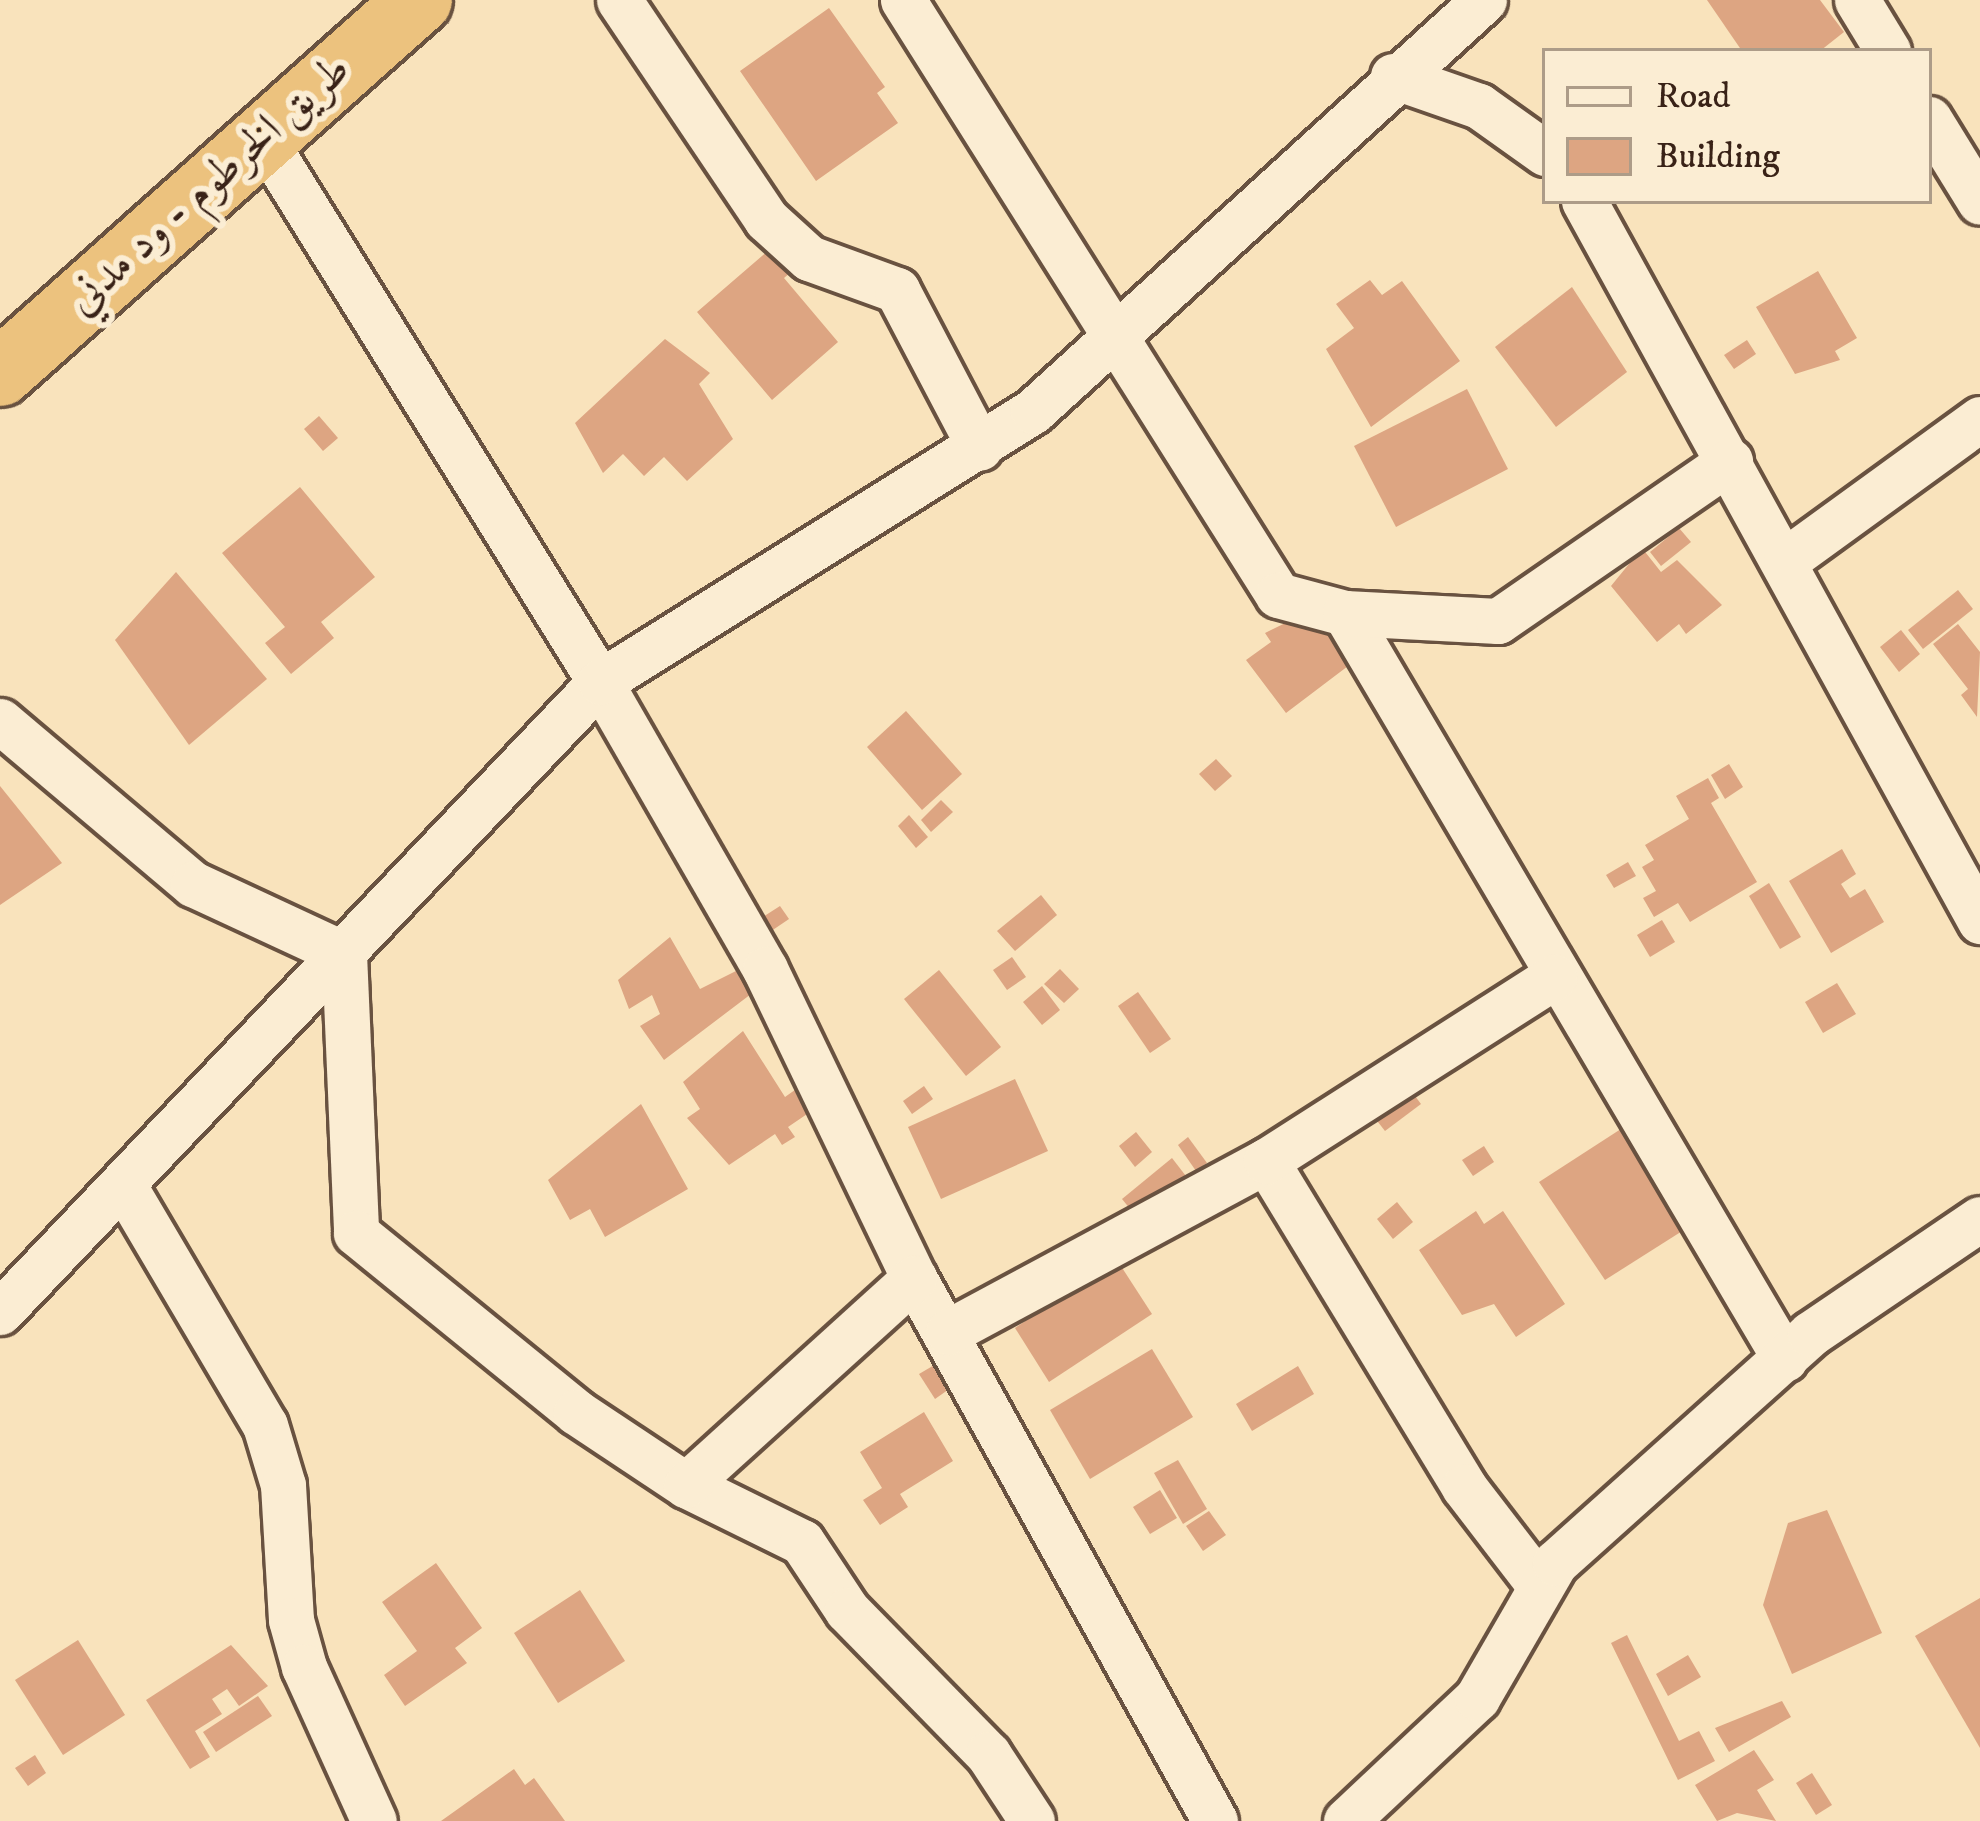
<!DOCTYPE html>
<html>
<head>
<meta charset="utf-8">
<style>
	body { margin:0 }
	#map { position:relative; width:1980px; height:1821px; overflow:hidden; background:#f9e3bc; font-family:"IM FELL DW Pica",Amiri,serif }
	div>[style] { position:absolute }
	.building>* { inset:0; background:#dda582 }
	.roads { filter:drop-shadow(3px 0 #695240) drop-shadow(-3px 0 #695240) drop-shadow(0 3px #695240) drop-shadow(0 -3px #695240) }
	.minor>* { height:45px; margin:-22.5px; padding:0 22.5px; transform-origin:22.5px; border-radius:22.5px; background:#fbedd3 }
	.highway>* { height:66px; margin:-33px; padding:0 33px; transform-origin:33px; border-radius:33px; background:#ecc27e }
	span { translate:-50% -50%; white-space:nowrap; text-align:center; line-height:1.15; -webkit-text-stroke:12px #fbedd3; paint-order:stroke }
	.street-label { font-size:45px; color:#392217 }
	.legend { position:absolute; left:1542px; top:48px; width:390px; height:156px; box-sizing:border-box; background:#fbedd3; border:3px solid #ad9c88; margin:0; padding:15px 21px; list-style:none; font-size:36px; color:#392217 }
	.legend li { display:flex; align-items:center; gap:24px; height:60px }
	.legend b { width:60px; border:3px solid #ad9c88 }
</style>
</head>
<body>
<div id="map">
	<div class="building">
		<div style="clip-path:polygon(1707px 0,1820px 0,1844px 32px,1820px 51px,1742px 51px)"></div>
		<div style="clip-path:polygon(829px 8px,885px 87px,877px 93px,898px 123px,816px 181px,740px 71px)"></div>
		<div style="clip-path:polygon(777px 243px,797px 267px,784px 278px,838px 342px,772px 400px,697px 312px)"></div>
		<div style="clip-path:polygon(1818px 271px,1857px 338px,1835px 351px,1840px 360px,1795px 374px,1756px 307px)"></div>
		<div style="clip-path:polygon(1370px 280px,1382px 295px,1402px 281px,1460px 361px,1371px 427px,1326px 349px,1354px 328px,1336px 304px)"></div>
		<div style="clip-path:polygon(1572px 287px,1627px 372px,1556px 427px,1495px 347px)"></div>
		<div style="clip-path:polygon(665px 339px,710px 373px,699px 384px,733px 439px,687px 481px,664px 457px,644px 476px,623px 454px,603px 473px,575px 423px)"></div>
		<div style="clip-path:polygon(1747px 340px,1756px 354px,1734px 369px,1724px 355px)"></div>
		<div style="clip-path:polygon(1467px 389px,1508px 469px,1396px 527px,1354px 446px)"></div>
		<div style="clip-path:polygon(319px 416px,338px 438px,323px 451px,304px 429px)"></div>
		<div style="clip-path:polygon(300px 487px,375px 577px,321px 622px,334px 638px,291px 674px,265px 643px,285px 627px,222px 553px)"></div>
		<div style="clip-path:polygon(1679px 528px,1691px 542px,1661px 566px,1650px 552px)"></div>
		<div style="clip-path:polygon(1642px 548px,1661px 572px,1677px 560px,1722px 605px,1686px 634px,1679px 624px,1657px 642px,1611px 586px)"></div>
		<div style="clip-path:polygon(176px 572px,267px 679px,189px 745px,115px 640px)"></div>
		<div style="clip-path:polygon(1958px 590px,1973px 609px,1923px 649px,1908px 630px)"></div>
		<div style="clip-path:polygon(1312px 610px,1352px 663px,1286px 713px,1246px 660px,1271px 642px,1265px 633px)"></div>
		<div style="clip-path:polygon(1958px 624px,1980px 652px,1977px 717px,1961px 695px,1968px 689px,1933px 644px)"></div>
		<div style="clip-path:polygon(1901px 630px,1920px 654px,1899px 672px,1880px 647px)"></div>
		<div style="clip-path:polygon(906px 711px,962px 774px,922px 810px,867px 747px)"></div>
		<div style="clip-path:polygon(1216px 759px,1232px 776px,1215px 791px,1199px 774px)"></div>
		<div style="clip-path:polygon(1729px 764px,1743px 787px,1725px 799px,1711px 775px)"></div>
		<div style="clip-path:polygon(1708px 778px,1719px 798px,1711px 803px,1757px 882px,1690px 922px,1678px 903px,1654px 917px,1643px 898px,1656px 891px,1642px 867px,1654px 860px,1645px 845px,1689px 819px,1676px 796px)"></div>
		<div style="clip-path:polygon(0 786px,62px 863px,0 905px)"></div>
		<div style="clip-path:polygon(941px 800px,953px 812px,931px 832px,921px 820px)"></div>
		<div style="clip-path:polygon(909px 815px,928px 837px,916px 848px,898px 826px)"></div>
		<div style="clip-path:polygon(1842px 849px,1856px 874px,1841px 884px,1850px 898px,1865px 889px,1884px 922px,1831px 953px,1789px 881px)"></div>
		<div style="clip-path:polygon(1628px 862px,1636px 876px,1614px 888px,1606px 875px)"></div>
		<div style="clip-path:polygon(1769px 883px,1801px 937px,1780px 949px,1749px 896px)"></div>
		<div style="clip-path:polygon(1041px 895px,1057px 915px,1015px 951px,997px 931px)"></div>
		<div style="clip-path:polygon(780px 906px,789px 919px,758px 940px,749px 926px)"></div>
		<div style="clip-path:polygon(1662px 920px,1675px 942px,1650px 957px,1637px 935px)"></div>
		<div style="clip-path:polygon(670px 937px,700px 989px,742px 968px,755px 991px,664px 1060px,640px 1026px,660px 1014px,652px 995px,629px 1009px,618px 980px)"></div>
		<div style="clip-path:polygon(1012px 957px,1026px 977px,1007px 990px,993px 970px)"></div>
		<div style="clip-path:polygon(1060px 969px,1079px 989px,1064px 1003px,1044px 984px)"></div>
		<div style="clip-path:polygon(939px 970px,1001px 1047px,966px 1076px,904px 999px)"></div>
		<div style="clip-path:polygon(1837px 983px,1856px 1014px,1823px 1033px,1805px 1002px)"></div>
		<div style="clip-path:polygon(1042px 986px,1060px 1010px,1042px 1025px,1023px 1002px)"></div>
		<div style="clip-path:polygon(1138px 992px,1171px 1039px,1150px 1053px,1118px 1006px)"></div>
		<div style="clip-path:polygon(743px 1031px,785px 1097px,799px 1087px,813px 1110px,788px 1127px,795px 1137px,782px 1145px,775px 1134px,729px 1165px,687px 1118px,700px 1109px,683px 1082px)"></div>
		<div style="clip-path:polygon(1015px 1079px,1048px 1151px,941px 1199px,908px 1127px)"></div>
		<div style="clip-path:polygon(1403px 1080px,1421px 1104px,1385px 1131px,1367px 1108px)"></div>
		<div style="clip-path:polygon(924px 1086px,933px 1099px,912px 1114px,903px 1101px)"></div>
		<div style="clip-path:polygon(641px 1104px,688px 1189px,605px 1237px,590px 1209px,570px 1220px,548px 1180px)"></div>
		<div style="clip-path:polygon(1624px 1127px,1687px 1228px,1605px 1280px,1539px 1182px)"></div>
		<div style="clip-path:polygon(1136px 1132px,1152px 1152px,1135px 1167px,1119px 1146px)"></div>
		<div style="clip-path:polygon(1188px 1137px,1207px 1163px,1196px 1171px,1178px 1145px)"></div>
		<div style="clip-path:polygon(1484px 1146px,1494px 1162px,1473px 1176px,1462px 1160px)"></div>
		<div style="clip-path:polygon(1172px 1158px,1189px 1180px,1139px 1220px,1122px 1199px)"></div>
		<div style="clip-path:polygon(1397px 1202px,1413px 1222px,1393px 1239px,1377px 1219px)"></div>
		<div style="clip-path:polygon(1476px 1211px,1484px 1224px,1503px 1211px,1565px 1304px,1516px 1337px,1494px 1304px,1462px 1315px,1419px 1250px)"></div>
		<div style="clip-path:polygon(1117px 1260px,1152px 1314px,1049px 1382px,1015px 1328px)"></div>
		<div style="clip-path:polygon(1152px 1349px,1193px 1417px,1090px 1479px,1050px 1410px)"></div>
		<div style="clip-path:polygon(948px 1357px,962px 1380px,935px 1399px,919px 1374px)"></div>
		<div style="clip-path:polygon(1298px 1366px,1314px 1394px,1252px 1431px,1236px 1404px)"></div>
		<div style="clip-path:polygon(924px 1412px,953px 1461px,900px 1494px,908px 1507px,880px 1525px,863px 1500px,882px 1488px,860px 1452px)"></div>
		<div style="clip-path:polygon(1178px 1460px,1207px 1509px,1183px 1524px,1154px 1473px)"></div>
		<div style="clip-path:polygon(1160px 1490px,1177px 1518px,1150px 1534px,1133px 1507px)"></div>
		<div style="clip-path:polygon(1827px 1510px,1882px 1633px,1792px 1674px,1763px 1605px,1788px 1523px)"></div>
		<div style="clip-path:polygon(1209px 1511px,1226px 1535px,1203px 1551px,1186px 1526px)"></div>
		<div style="clip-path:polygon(436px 1563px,482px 1628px,455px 1648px,467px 1663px,405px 1706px,384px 1675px,417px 1651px,382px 1602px)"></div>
		<div style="clip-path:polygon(580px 1590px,625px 1661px,558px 1703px,514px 1633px)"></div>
		<div style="clip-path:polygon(1980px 1598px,1980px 1748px,1915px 1636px)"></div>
		<div style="clip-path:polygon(1627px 1635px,1679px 1741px,1699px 1731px,1715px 1761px,1678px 1780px,1611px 1643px)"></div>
		<div style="clip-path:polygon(78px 1640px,125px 1715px,63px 1755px,15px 1680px)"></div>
		<div style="clip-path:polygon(231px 1645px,268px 1686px,239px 1706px,227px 1689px,212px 1699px,222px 1714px,195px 1731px,210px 1757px,190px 1769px,146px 1700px)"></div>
		<div style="clip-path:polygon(1688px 1655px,1701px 1677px,1668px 1696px,1656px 1674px)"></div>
		<div style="clip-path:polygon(258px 1696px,272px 1716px,216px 1752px,203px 1732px)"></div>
		<div style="clip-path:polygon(1782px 1701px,1791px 1717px,1729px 1752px,1715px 1728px)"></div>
		<div style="clip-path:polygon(1754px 1750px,1774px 1780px,1757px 1790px,1776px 1821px,1737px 1813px,1717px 1821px,1695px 1785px)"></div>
		<div style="clip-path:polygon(35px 1755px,46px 1773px,28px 1786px,15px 1768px)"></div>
		<div style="clip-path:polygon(514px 1769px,525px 1785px,534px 1778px,565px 1821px,441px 1821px)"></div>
		<div style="clip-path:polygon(1812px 1773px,1832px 1805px,1816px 1815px,1796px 1783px)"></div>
	</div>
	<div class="roads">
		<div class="minor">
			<div style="left:619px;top:0;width:264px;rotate:56.1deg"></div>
			<div style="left:766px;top:219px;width:58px;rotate:42.2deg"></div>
			<div style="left:809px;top:258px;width:94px;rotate:20deg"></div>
			<div style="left:897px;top:290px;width:178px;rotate:62.3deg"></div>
			<div style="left:903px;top:0;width:703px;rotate:57.78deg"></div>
			<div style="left:1278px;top:595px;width:69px;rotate:15deg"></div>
			<div style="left:1345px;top:613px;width:866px;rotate:59.47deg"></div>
			<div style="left:1857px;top:0;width:60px;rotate:58.7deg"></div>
			<div style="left:1393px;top:76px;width:91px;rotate:19.2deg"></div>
			<div style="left:1479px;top:106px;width:81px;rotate:35.5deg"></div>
			<div style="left:1929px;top:119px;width:97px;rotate:58.4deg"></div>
			<div style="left:261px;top:135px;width:644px;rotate:58.21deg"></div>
			<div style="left:600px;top:682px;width:331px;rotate:60.1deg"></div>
			<div style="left:765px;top:969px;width:343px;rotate:64.3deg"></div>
			<div style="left:914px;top:1278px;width:621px;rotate:61deg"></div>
			<div style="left:1584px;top:201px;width:822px;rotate:61.19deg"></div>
			<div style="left:1786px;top:560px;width:240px;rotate:-36deg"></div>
			<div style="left:1345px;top:613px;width:153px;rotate:3deg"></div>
			<div style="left:1498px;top:621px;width:282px;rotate:-34.6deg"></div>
			<div style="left:0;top:721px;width:253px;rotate:40.2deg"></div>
			<div style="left:193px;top:884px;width:166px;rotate:24.9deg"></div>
			<div style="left:344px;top:954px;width:279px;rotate:87.5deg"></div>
			<div style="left:356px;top:1233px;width:284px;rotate:39.1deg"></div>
			<div style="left:576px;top:1412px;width:132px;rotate:33.6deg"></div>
			<div style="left:686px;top:1485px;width:129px;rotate:26.2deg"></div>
			<div style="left:802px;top:1542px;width:82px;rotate:56.5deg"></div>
			<div style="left:847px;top:1610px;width:202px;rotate:45.6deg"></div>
			<div style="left:988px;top:1754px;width:80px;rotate:56.7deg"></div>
			<div style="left:1266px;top:1161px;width:381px;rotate:58.7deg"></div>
			<div style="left:1464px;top:1487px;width:125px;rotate:52.5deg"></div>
			<div style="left:124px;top:1186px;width:277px;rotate:59.5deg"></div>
			<div style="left:265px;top:1425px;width:63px;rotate:73.3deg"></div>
			<div style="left:283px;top:1485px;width:135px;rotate:86.6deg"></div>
			<div style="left:291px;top:1620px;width:49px;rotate:74.5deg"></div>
			<div style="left:304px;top:1667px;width:169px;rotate:65.6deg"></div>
			<div style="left:0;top:1312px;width:870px;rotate:-46.4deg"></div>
			<div style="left:600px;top:682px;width:511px;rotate:-32.04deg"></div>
			<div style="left:1033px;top:411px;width:610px;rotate:-42.34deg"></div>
			<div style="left:948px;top:1332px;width:361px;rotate:-28.3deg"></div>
			<div style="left:1266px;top:1161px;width:342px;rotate:-32.6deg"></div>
			<div style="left:686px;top:1485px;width:308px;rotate:-42.2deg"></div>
			<div style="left:1346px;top:1821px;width:180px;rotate:-43.2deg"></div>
			<div style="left:1477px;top:1698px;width:156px;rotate:-60deg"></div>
			<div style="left:1555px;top:1563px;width:343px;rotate:-41.9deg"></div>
			<div style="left:1810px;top:1334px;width:205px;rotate:-34.1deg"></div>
		</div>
		<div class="highway">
			<div style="left:0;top:373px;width:561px;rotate:-41.68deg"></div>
		</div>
	</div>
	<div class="street-label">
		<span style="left:209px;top:185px;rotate:-42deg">طريق الخرطوم - ود مدني</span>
	</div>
	<ul class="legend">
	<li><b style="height:15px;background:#fbedd3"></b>Road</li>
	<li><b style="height:33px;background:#dda582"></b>Building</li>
	</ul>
</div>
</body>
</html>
